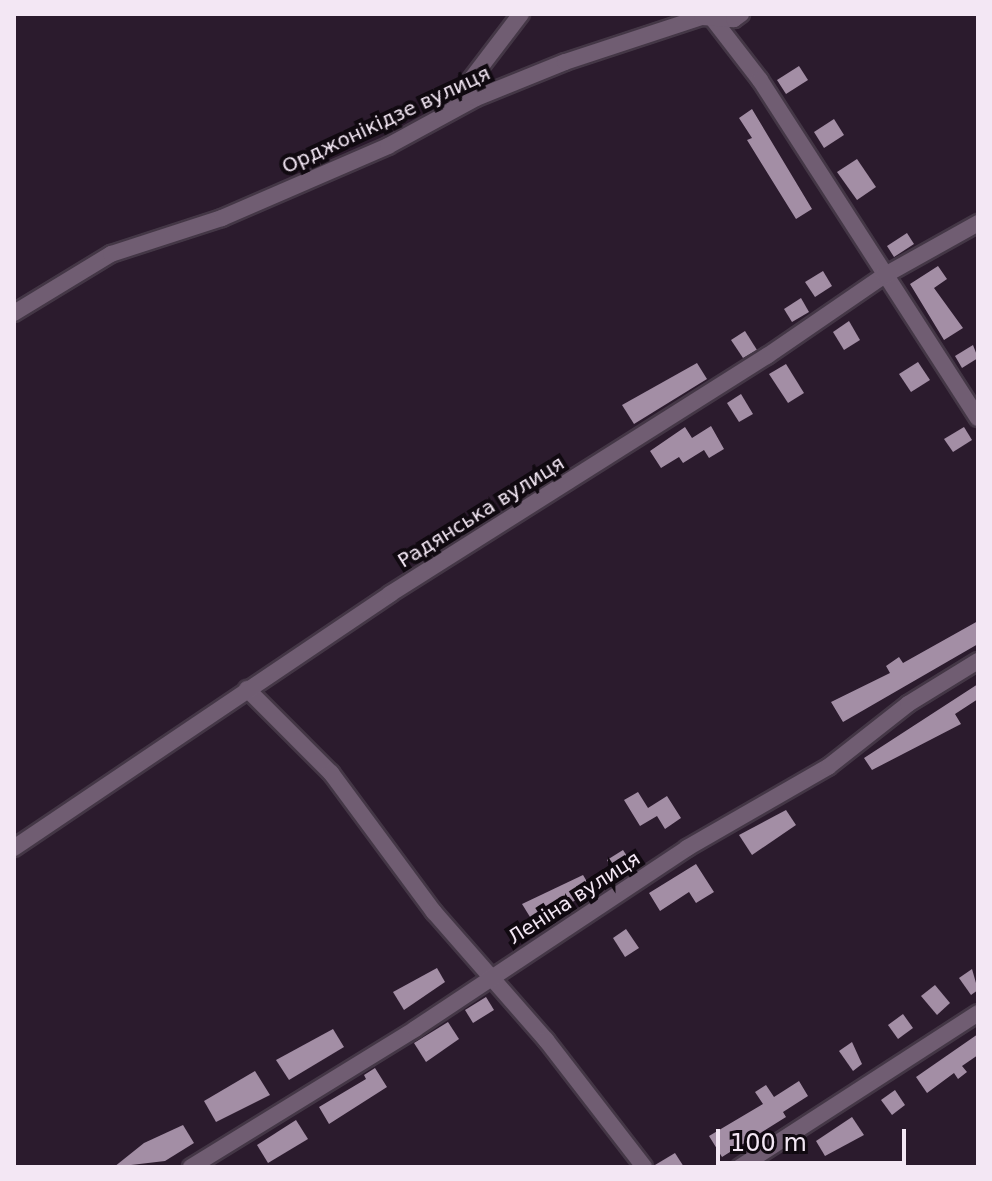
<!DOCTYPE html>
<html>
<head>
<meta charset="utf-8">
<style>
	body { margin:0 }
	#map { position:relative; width:992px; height:1181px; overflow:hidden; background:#2b1b2d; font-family:"DejaVu Sans",sans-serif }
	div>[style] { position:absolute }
	.building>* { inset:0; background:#a38ea5 }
	.roads { filter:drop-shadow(2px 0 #443746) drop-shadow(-2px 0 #443746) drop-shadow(0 2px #443746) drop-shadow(0 -2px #443746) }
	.minor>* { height:16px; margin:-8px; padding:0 8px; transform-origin:8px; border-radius:8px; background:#705d72 }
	span { translate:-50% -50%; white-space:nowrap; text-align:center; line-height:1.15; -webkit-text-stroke:8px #100910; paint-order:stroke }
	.street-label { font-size:20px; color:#f3e7f4 }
	.frame { position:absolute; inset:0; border:16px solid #f3e7f4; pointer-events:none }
	.scale { position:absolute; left:716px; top:1129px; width:190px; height:36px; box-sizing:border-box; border:4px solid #f3e7f4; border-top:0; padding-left:10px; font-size:24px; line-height:28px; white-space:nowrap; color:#f3e7f4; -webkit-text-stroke:6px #100910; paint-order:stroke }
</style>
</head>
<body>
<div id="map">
	<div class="building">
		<div style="clip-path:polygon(799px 66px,808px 80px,786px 94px,777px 80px)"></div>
		<div style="clip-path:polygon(752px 109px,812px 209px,796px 219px,747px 140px,752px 138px,739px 118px)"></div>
		<div style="clip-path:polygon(834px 119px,844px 135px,824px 148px,814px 132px)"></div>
		<div style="clip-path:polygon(857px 159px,876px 187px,857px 200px,837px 172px)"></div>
		<div style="clip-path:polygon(907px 233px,914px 244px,894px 257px,887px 246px)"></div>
		<div style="clip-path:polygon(938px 266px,947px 279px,934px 288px,963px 328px,944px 340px,910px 284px)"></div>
		<div style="clip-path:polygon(823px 271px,832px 286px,815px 297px,805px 282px)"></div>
		<div style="clip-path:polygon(801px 298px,809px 312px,792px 322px,784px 309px)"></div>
		<div style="clip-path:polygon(849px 321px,860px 340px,844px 350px,833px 332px)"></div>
		<div style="clip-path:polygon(745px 331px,757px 350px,743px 358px,731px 340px)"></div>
		<div style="clip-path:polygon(973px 345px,978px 358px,962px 368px,955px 356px)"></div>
		<div style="clip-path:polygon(918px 362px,930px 380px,911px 392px,899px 374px)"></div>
		<div style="clip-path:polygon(697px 363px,707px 379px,634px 424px,622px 405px)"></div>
		<div style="clip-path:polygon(786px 364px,804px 393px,788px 403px,769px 374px)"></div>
		<div style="clip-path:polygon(741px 394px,753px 414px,739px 422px,727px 403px)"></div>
		<div style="clip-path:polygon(711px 426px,724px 449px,709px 458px,704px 450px,683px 463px,679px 457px,661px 468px,650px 451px,685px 427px,692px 438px)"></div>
		<div style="clip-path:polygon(964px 427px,972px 440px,953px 452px,944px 439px)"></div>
		<div style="clip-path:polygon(978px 621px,978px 644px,843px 722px,831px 702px,890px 673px,886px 666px,899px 657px,903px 663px)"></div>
		<div style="clip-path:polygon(978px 684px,978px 699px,955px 714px,961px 724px,872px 770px,864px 758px)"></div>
		<div style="clip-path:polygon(638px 792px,648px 808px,667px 796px,681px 818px,665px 829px,657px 816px,640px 826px,624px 800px)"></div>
		<div style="clip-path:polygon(786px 810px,796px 825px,752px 855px,739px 835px)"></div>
		<div style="clip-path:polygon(623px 850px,633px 865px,616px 876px,607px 860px)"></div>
		<div style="clip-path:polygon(696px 864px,714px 892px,696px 903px,689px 892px,660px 911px,649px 893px)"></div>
		<div style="clip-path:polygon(583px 875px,592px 890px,535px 925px,522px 904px)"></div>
		<div style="clip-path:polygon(626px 929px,639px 948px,625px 957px,613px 938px)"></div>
		<div style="clip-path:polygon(437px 968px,445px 982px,404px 1010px,393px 992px)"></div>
		<div style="clip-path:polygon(972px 969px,978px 990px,971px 995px,959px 978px)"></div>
		<div style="clip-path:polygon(935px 985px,950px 1003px,937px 1015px,921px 996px)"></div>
		<div style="clip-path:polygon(486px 997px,494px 1010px,473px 1023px,465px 1010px)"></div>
		<div style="clip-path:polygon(903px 1014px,913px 1028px,898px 1039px,888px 1025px)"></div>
		<div style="clip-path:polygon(448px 1022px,459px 1039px,426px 1062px,414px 1043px)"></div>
		<div style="clip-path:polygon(333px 1029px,344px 1047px,289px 1080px,276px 1060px)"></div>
		<div style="clip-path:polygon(978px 1034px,978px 1055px,962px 1066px,967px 1072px,958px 1079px,954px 1073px,927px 1093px,916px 1077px)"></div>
		<div style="clip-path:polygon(852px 1042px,862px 1064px,853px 1071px,839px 1051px)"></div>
		<div style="clip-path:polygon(375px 1068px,387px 1087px,329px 1124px,319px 1107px,366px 1079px,364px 1075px)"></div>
		<div style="clip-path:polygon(255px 1071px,270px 1095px,216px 1122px,204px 1101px)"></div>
		<div style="clip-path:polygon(799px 1081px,808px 1096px,783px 1112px,786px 1117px,722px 1157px,709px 1136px,763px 1104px,755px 1092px,766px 1085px,774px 1097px)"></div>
		<div style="clip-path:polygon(895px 1090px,905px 1105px,892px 1115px,881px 1100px)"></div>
		<div style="clip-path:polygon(852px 1117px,864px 1135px,825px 1156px,816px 1141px)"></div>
		<div style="clip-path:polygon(296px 1120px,308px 1139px,268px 1163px,257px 1145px)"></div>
		<div style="clip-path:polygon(183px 1125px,194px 1143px,165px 1161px,114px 1167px,144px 1143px)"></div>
		<div style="clip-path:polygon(675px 1153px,684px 1167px,655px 1167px,655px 1165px)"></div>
	</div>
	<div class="roads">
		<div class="minor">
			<div style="left:709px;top:14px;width:83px;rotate:52.3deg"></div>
			<div style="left:760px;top:80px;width:402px;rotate:57.2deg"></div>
			<div style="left:447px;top:111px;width:122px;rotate:-52.7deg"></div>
			<div style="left:14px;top:313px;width:114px;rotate:-31.3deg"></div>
			<div style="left:111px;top:254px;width:117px;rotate:-18deg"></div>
			<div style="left:222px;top:218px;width:181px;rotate:-23.4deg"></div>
			<div style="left:388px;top:146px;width:100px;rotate:-28.6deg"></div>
			<div style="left:476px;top:98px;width:96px;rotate:-22deg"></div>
			<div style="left:565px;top:62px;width:144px;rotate:-18.2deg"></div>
			<div style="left:702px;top:17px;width:32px;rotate:4deg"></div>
			<div style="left:734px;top:19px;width:9px;rotate:-36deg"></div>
			<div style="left:247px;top:689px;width:119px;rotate:45deg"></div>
			<div style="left:331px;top:773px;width:173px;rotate:53.5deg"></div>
			<div style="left:434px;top:912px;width:170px;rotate:48.8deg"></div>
			<div style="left:546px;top:1040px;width:160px;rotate:52.3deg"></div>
			<div style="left:14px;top:848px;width:454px;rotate:-34deg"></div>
			<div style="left:390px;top:594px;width:446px;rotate:-32.3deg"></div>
			<div style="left:767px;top:356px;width:143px;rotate:-34.5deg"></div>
			<div style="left:885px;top:275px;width:107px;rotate:-29.2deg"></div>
			<div style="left:191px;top:1167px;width:263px;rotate:-31.6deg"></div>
			<div style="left:415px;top:1029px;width:327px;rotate:-33.6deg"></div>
			<div style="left:687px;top:848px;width:163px;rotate:-29.9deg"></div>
			<div style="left:828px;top:767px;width:102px;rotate:-38.2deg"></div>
			<div style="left:908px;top:704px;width:82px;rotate:-31.6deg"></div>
			<div style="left:740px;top:1167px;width:283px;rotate:-32.9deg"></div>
		</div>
	</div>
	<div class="street-label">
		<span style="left:386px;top:120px;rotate:-25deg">Орджонікідзе вулиця</span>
		<span style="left:481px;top:512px;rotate:-32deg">Радянська вулиця</span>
		<span style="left:574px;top:898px;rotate:-33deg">Леніна вулиця</span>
	</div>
	<div class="frame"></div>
	<div class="scale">100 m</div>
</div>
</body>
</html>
